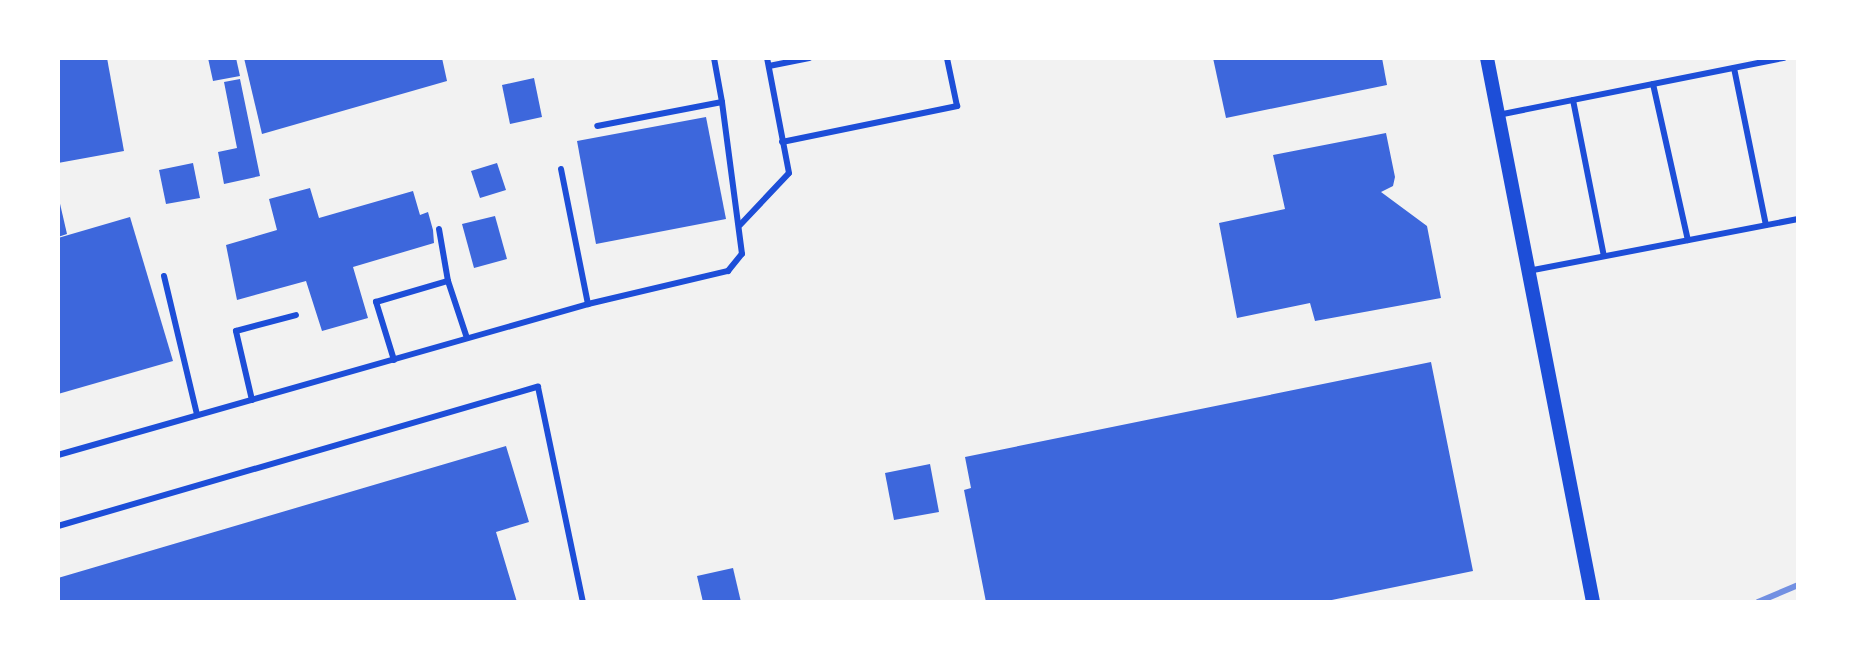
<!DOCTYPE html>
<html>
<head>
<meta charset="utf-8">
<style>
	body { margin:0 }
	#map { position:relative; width:1856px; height:660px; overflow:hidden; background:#f2f2f2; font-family:Lato,sans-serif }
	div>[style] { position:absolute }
	.building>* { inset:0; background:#3d67dc }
	.service>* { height:6px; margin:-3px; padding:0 3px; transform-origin:3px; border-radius:3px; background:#1d4ed8 }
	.tertiary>* { height:14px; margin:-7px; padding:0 7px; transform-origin:7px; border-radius:7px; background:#1d4ed8 }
	.rail>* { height:6px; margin:-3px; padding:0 3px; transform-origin:3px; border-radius:3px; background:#7290e2 }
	span { translate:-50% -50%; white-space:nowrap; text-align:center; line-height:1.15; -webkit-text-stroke:6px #fff; paint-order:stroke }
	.frame { position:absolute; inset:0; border:60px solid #fff; pointer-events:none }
</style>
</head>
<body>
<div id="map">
	<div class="building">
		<div style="clip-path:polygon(58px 58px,107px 58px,124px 151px,58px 163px)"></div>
		<div style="clip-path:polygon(208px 58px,236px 58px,240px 76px,213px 81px)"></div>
		<div style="clip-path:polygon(244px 58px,442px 58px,447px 81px,262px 134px)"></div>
		<div style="clip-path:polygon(1213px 58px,1382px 58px,1387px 85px,1226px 118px)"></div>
		<div style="clip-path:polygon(534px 78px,542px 117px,510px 124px,502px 85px)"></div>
		<div style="clip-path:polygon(240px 79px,260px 176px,224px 184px,218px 152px,237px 148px,224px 82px)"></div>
		<div style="clip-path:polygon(706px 117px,726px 219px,596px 244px,577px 141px)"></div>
		<div style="clip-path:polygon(1386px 133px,1395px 177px,1393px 186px,1381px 192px,1427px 226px,1441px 298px,1315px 321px,1310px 303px,1237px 318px,1219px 223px,1285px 209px,1273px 155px)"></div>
		<div style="clip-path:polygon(193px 163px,200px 198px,166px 204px,159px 170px)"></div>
		<div style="clip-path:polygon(497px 163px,506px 190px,480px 198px,471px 171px)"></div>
		<div style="clip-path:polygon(310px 188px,319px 218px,413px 191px,420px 215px,428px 212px,433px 230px,434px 243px,353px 267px,368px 318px,322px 331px,306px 281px,237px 300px,226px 245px,277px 230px,269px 199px)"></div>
		<div style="clip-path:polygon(58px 195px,67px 234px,58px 237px)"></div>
		<div style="clip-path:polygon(495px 216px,507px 259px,474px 268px,462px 224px)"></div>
		<div style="clip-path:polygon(130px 217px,173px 361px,58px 394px,58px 238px)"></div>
		<div style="clip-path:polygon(1431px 362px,1473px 571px,1322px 602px,986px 602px,964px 490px,971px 488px,965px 457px)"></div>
		<div style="clip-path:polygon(506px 446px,529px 522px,496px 532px,517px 602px,58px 602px,58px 578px)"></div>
		<div style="clip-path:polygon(930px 464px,939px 512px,894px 520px,885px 473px)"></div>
		<div style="clip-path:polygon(733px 568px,741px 602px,703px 602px,697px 576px)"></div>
	</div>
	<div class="service">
		<div style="left:714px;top:58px;width:45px;rotate:79.7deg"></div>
		<div style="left:769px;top:66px;width:41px;rotate:-11.3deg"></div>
		<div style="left:1734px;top:68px;width:160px;rotate:78.5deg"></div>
		<div style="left:1653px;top:84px;width:160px;rotate:77.4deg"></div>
		<div style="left:1573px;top:100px;width:159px;rotate:78.8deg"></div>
		<div style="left:1498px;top:115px;width:292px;rotate:-11.3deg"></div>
		<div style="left:782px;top:142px;width:179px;rotate:-11.6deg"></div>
		<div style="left:957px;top:106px;width:49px;rotate:-101.8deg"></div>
		<div style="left:561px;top:169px;width:138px;rotate:78.7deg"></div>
		<div style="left:740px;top:225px;width:71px;rotate:-46.7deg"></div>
		<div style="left:789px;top:173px;width:117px;rotate:-100.8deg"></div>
		<div style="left:439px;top:229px;width:53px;rotate:80.2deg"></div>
		<div style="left:1528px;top:271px;width:275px;rotate:-10.9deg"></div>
		<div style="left:164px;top:276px;width:143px;rotate:76.6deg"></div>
		<div style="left:394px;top:360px;width:61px;rotate:-107.2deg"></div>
		<div style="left:376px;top:302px;width:75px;rotate:-16.3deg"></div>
		<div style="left:448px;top:281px;width:60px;rotate:71.6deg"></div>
		<div style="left:252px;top:400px;width:71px;rotate:-103.1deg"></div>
		<div style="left:236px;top:331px;width:62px;rotate:-14.9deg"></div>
		<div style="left:58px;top:455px;width:551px;rotate:-15.9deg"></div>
		<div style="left:588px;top:304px;width:144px;rotate:-13.3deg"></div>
		<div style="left:728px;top:271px;width:22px;rotate:-51deg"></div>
		<div style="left:742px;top:254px;width:153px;rotate:-97.5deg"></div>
		<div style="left:722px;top:102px;width:127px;rotate:169.1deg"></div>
		<div style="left:58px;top:526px;width:500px;rotate:-16.2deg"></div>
		<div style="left:538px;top:387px;width:220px;rotate:78.2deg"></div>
	</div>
	<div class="tertiary">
		<div style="left:1487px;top:58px;width:554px;rotate:78.97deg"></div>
	</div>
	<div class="rail">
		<div style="left:1758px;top:602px;width:43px;rotate:-23deg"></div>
	</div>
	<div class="frame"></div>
</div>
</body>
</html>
